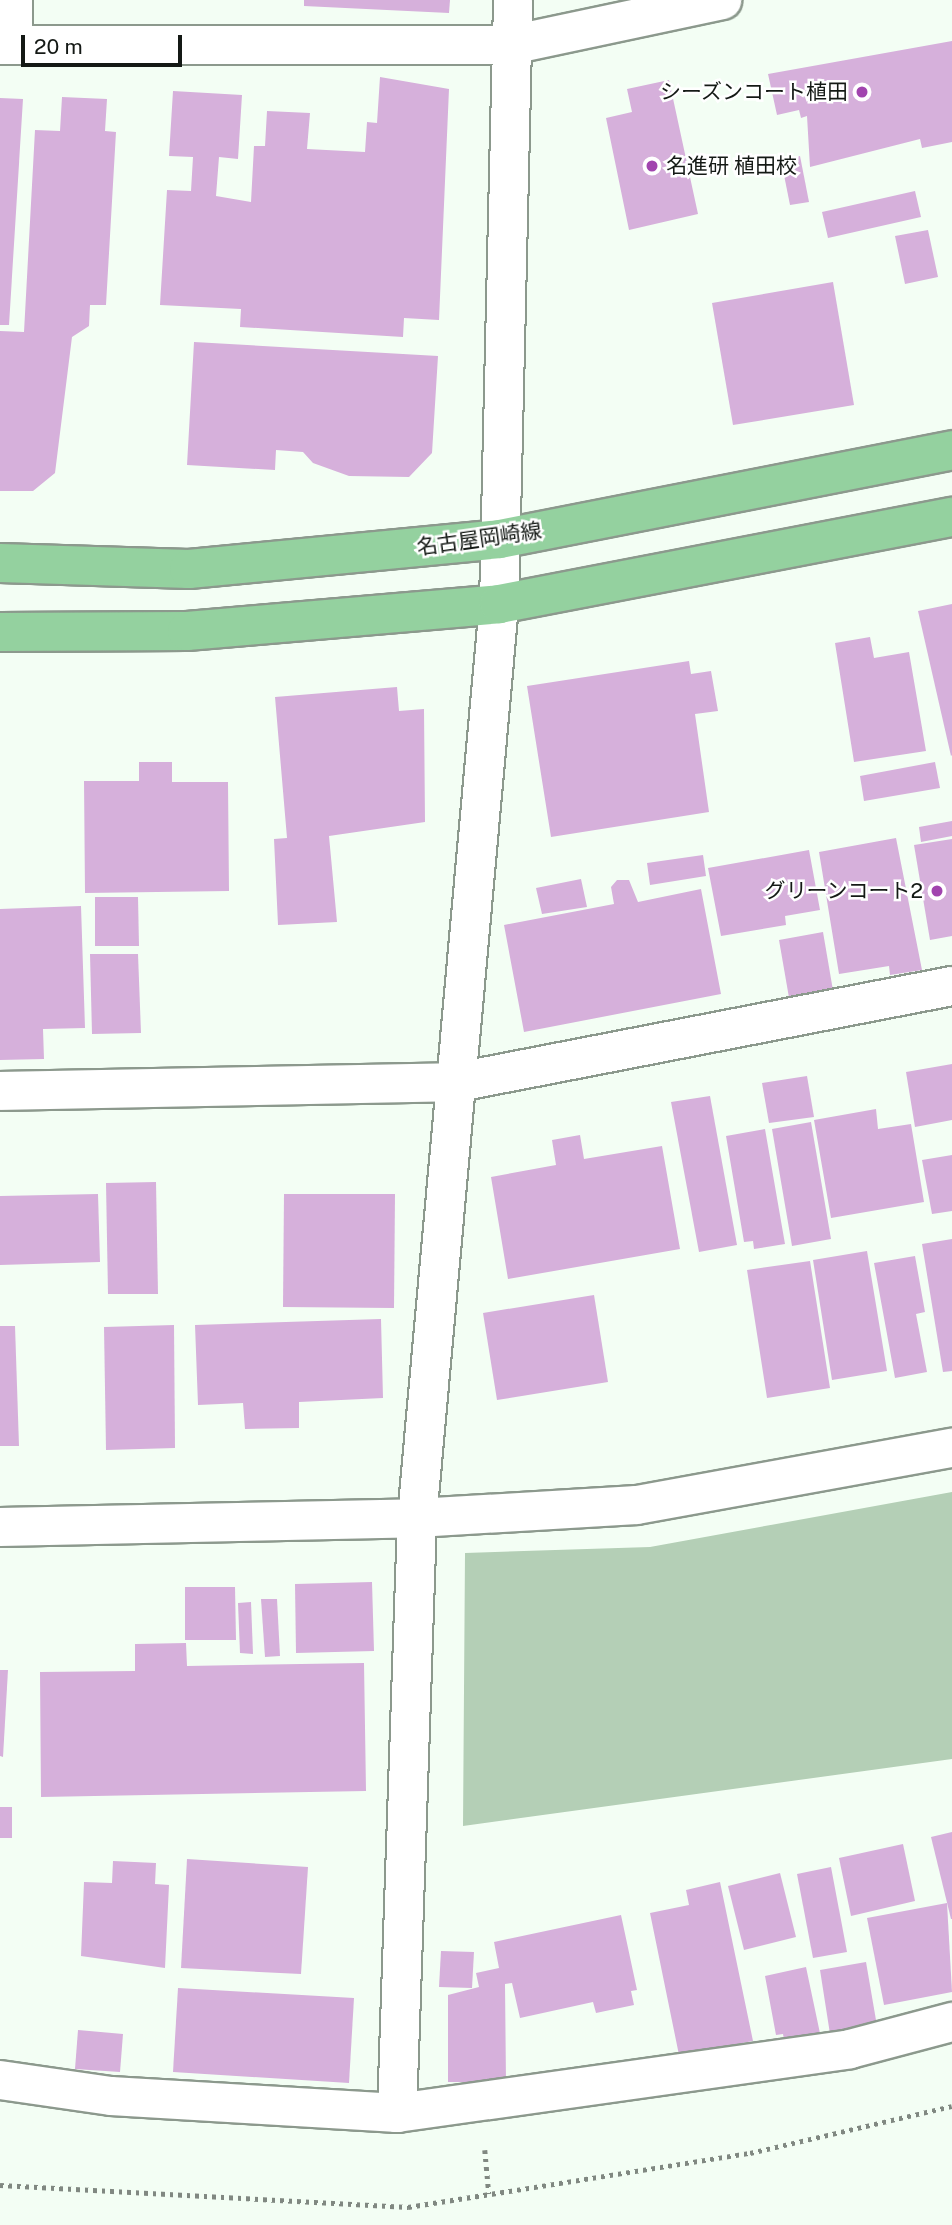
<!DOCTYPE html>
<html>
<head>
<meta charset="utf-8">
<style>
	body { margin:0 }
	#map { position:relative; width:952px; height:2225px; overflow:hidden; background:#f3fef4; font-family:"Public Sans","Noto Sans JP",sans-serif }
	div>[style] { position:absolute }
	.green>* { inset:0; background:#b4cfb6 }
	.building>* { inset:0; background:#d6b0db }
	.path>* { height:4.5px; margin-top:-2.25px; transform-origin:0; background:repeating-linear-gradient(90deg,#808881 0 3.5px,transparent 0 8.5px) }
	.roads { filter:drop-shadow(2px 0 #8c998d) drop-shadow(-2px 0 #8c998d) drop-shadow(0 2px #8c998d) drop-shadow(0 -2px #8c998d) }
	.minor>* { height:38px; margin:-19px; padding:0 19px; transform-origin:19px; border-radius:19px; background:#fff }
	.tertiary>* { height:38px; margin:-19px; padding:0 19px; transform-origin:19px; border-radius:19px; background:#fff }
	.primary>* { height:38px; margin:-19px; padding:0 19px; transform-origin:19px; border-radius:19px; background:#94d19f }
	.dots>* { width:19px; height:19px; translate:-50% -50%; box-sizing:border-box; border:4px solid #fff; border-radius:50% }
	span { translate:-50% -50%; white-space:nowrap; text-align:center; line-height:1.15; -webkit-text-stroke:5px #fff; paint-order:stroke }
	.poi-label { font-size:21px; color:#141915 }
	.right { translate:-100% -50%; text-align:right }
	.left { translate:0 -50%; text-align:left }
	.street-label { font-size:21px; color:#141915 }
	.scale { position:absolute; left:21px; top:35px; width:161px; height:32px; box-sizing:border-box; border:4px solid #141915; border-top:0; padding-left:9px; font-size:21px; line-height:24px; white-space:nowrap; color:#141915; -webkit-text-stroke:5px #fff; paint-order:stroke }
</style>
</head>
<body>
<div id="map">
	<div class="green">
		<div style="clip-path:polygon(952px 1492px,952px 1759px,463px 1826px,465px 1553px,650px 1547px)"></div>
	</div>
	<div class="building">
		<div style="clip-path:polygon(304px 0,450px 0,449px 13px,304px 6px)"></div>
		<div style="clip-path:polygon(952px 41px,952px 142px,922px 148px,920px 139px,810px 167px,807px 116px,801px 118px,799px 110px,777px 115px,768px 74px)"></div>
		<div style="clip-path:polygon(380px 77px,449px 89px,439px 320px,404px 318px,403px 337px,240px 327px,241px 309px,160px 305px,167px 190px,191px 191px,193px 157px,169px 156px,173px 91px,242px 95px,238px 159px,219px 157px,216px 196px,251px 202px,254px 146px,265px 146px,267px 111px,310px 113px,307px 149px,365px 152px,367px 122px,377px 123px)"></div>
		<div style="clip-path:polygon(669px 80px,698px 214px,629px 230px,606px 118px,632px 112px,627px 89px)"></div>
		<div style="clip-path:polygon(62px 97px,107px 99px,105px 131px,116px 132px,106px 305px,90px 305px,89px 326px,72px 337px,55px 473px,33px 491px,0 491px,0 331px,24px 332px,35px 130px,60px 131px)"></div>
		<div style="clip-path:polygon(0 98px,23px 99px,9px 325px,0 325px)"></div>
		<div style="clip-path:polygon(800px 156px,809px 202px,790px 205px,781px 160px)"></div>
		<div style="clip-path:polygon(915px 191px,921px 217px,828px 238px,822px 212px)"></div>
		<div style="clip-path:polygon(928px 230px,938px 277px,905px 284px,895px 236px)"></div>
		<div style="clip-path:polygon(833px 282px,854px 405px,733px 425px,712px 303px)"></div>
		<div style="clip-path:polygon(194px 342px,438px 356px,432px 453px,409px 477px,349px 476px,313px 463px,303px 452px,276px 450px,275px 470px,187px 465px)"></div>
		<div style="clip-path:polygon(952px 604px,952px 755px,951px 756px,918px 611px)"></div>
		<div style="clip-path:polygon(870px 637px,874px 658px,909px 652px,926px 751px,854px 762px,835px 643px)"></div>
		<div style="clip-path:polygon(689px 661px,691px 674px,711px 671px,718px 711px,695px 714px,709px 812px,551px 837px,527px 686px)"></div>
		<div style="clip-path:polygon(397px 687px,399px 711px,424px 709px,425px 822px,329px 836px,337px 922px,278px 925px,274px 839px,287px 838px,275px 697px)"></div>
		<div style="clip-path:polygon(139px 762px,172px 762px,172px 782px,228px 782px,229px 891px,85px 893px,84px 781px,139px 781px)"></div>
		<div style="clip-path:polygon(935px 762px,940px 788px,864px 801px,860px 776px)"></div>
		<div style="clip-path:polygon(952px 821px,952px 836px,921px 842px,919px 827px)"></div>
		<div style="clip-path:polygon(896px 838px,922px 970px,890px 975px,889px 966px,839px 974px,819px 852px)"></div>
		<div style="clip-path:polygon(952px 839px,952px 936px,930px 940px,914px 845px)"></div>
		<div style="clip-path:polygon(809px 850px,820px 910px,785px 916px,786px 925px,721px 936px,708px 868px)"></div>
		<div style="clip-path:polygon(703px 855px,706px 876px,650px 885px,647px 863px)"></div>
		<div style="clip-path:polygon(581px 879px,587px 907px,542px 914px,536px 888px)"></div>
		<div style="clip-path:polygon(617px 880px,629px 880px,638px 902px,701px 889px,721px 994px,524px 1032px,504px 925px,614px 904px,611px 887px)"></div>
		<div style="clip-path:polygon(95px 897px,138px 897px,139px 946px,95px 946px)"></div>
		<div style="clip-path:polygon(81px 906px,85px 1028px,43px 1029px,44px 1059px,0 1060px,0 909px)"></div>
		<div style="clip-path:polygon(823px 932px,836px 1008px,792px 1015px,779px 940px)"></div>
		<div style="clip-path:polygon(90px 954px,138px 954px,141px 1033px,92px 1034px)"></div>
		<div style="clip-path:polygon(952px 1064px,952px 1120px,915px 1127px,906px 1072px)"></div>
		<div style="clip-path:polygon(807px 1076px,814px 1117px,769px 1123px,762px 1083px)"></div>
		<div style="clip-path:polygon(710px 1096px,737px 1245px,699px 1252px,671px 1102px)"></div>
		<div style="clip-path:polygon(876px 1109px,878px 1129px,911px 1124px,924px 1202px,831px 1218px,814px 1120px)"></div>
		<div style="clip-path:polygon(811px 1122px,831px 1239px,792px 1246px,772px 1129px)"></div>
		<div style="clip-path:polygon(765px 1129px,785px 1244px,754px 1249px,753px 1241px,744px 1242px,726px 1136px)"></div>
		<div style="clip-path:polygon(580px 1135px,584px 1159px,662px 1146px,680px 1249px,508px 1279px,491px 1177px,556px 1165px,552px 1140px)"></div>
		<div style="clip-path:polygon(952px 1155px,952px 1211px,932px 1214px,922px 1160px)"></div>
		<div style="clip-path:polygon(156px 1182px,158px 1294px,108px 1294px,106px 1183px)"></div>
		<div style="clip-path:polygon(98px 1194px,100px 1262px,0 1265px,0 1196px)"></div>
		<div style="clip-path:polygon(284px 1194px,395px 1194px,394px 1308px,283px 1307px)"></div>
		<div style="clip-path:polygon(952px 1239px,952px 1371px,943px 1372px,922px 1244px)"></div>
		<div style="clip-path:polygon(867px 1251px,887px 1371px,832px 1380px,813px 1260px)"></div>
		<div style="clip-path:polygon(915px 1256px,925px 1312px,916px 1314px,927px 1372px,895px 1378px,874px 1263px)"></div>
		<div style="clip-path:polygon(810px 1261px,830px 1388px,767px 1398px,747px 1270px)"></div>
		<div style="clip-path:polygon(594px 1295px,608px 1382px,497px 1400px,483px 1313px)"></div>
		<div style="clip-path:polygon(381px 1319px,383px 1398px,299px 1402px,299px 1428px,245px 1429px,243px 1403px,198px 1405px,195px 1325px)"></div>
		<div style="clip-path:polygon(174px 1325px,175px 1448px,106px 1450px,104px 1327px)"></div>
		<div style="clip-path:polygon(0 1326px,15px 1326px,19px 1446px,0 1446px)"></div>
		<div style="clip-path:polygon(372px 1582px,374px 1651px,296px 1653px,295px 1584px)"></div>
		<div style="clip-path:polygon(185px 1587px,235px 1587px,236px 1640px,185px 1640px)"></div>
		<div style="clip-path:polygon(261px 1599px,277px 1599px,280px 1656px,265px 1657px)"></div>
		<div style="clip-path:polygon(251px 1602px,253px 1654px,240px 1653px,238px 1603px)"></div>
		<div style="clip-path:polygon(186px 1643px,187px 1666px,364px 1663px,366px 1791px,41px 1797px,40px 1672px,135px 1671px,135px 1644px)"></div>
		<div style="clip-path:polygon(0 1670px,8px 1670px,3px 1757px,0 1756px)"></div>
		<div style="clip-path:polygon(0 1807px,12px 1807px,12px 1838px,0 1838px)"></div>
		<div style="clip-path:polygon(952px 1832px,952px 1919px,951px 1919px,931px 1837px)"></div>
		<div style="clip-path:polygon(903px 1844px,915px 1901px,851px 1916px,839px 1858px)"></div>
		<div style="clip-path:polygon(187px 1859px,308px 1867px,301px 1974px,181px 1968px)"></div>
		<div style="clip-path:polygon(113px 1861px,156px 1863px,155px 1884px,169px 1885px,165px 1968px,81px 1956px,84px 1882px,112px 1883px)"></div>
		<div style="clip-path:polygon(831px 1867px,847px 1952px,813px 1958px,797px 1874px)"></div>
		<div style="clip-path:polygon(780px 1873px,796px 1937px,744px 1950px,728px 1886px)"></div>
		<div style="clip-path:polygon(720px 1882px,753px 2041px,679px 2055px,650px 1913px,689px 1905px,686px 1890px)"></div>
		<div style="clip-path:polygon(947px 1903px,952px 1992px,884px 2005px,867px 1918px)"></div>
		<div style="clip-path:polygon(621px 1915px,637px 1990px,631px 1991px,634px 2005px,596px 2013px,593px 2002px,520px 2018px,512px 1983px,505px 1984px,506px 2082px,448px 2082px,448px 1995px,479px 1987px,476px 1973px,499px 1968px,494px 1942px)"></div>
		<div style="clip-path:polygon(441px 1951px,474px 1952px,472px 1988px,439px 1987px)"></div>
		<div style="clip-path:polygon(866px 1962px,877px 2026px,830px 2034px,820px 1970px)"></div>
		<div style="clip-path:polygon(806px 1967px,821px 2038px,785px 2045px,783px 2034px,776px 2035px,765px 1976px)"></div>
		<div style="clip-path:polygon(178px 1988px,354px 1998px,349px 2083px,173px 2072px)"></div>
		<div style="clip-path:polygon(78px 2030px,123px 2034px,120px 2072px,75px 2069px)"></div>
	</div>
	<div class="path">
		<div style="left:485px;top:2150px;width:44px;rotate:84.8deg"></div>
		<div style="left:0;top:2185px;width:409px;rotate:3.1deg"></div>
		<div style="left:408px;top:2207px;width:346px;rotate:-9deg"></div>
		<div style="left:750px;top:2153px;width:207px;rotate:-13.1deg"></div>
	</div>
	<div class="roads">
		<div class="minor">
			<div style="left:13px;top:0;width:45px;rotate:90deg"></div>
			<div style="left:0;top:45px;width:511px"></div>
			<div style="left:511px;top:45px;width:216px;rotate:-12deg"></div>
			<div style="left:0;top:1091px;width:458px;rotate:-1.1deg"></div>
			<div style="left:458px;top:1082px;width:503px;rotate:-11deg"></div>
			<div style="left:0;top:2080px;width:112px;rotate:8.2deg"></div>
			<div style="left:111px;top:2096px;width:287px;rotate:3.4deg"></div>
			<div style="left:397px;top:2113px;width:457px;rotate:-8deg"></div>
			<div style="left:850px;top:2049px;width:106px;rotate:-14.8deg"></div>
			<div style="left:397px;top:2113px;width:595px;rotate:-88.07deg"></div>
			<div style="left:417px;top:1518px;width:220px;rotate:-3.4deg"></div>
			<div style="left:637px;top:1505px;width:320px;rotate:-10.3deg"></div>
		</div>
		<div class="tertiary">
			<div style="left:0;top:1527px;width:417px;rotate:-1.2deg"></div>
			<div style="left:417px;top:1518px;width:918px;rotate:-84.87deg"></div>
			<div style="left:499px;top:604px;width:604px;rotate:-88.67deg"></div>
		</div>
		<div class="primary">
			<div style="left:0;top:563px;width:189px;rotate:1.8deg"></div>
			<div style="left:189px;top:569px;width:312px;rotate:-5.5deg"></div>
			<div style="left:500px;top:539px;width:461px;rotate:-11.1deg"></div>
			<div style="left:0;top:632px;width:187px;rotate:-0.3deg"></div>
			<div style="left:187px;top:631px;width:313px;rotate:-4.9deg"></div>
			<div style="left:499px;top:604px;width:461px;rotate:-10.9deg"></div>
		</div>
	</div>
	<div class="dots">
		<div style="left:862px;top:92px;background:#a144ae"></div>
		<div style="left:652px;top:166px;background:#a144ae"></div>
		<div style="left:937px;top:891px;background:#a144ae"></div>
	</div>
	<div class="poi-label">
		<span class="right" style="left:848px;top:92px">シーズンコート植田</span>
		<span class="left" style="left:666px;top:166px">名進研 植田校</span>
		<span class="right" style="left:923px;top:891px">グリーンコート2</span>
	</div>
	<div class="street-label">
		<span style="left:479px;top:539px;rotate:-8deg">名古屋岡崎線</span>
	</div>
	<div class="scale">20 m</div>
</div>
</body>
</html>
